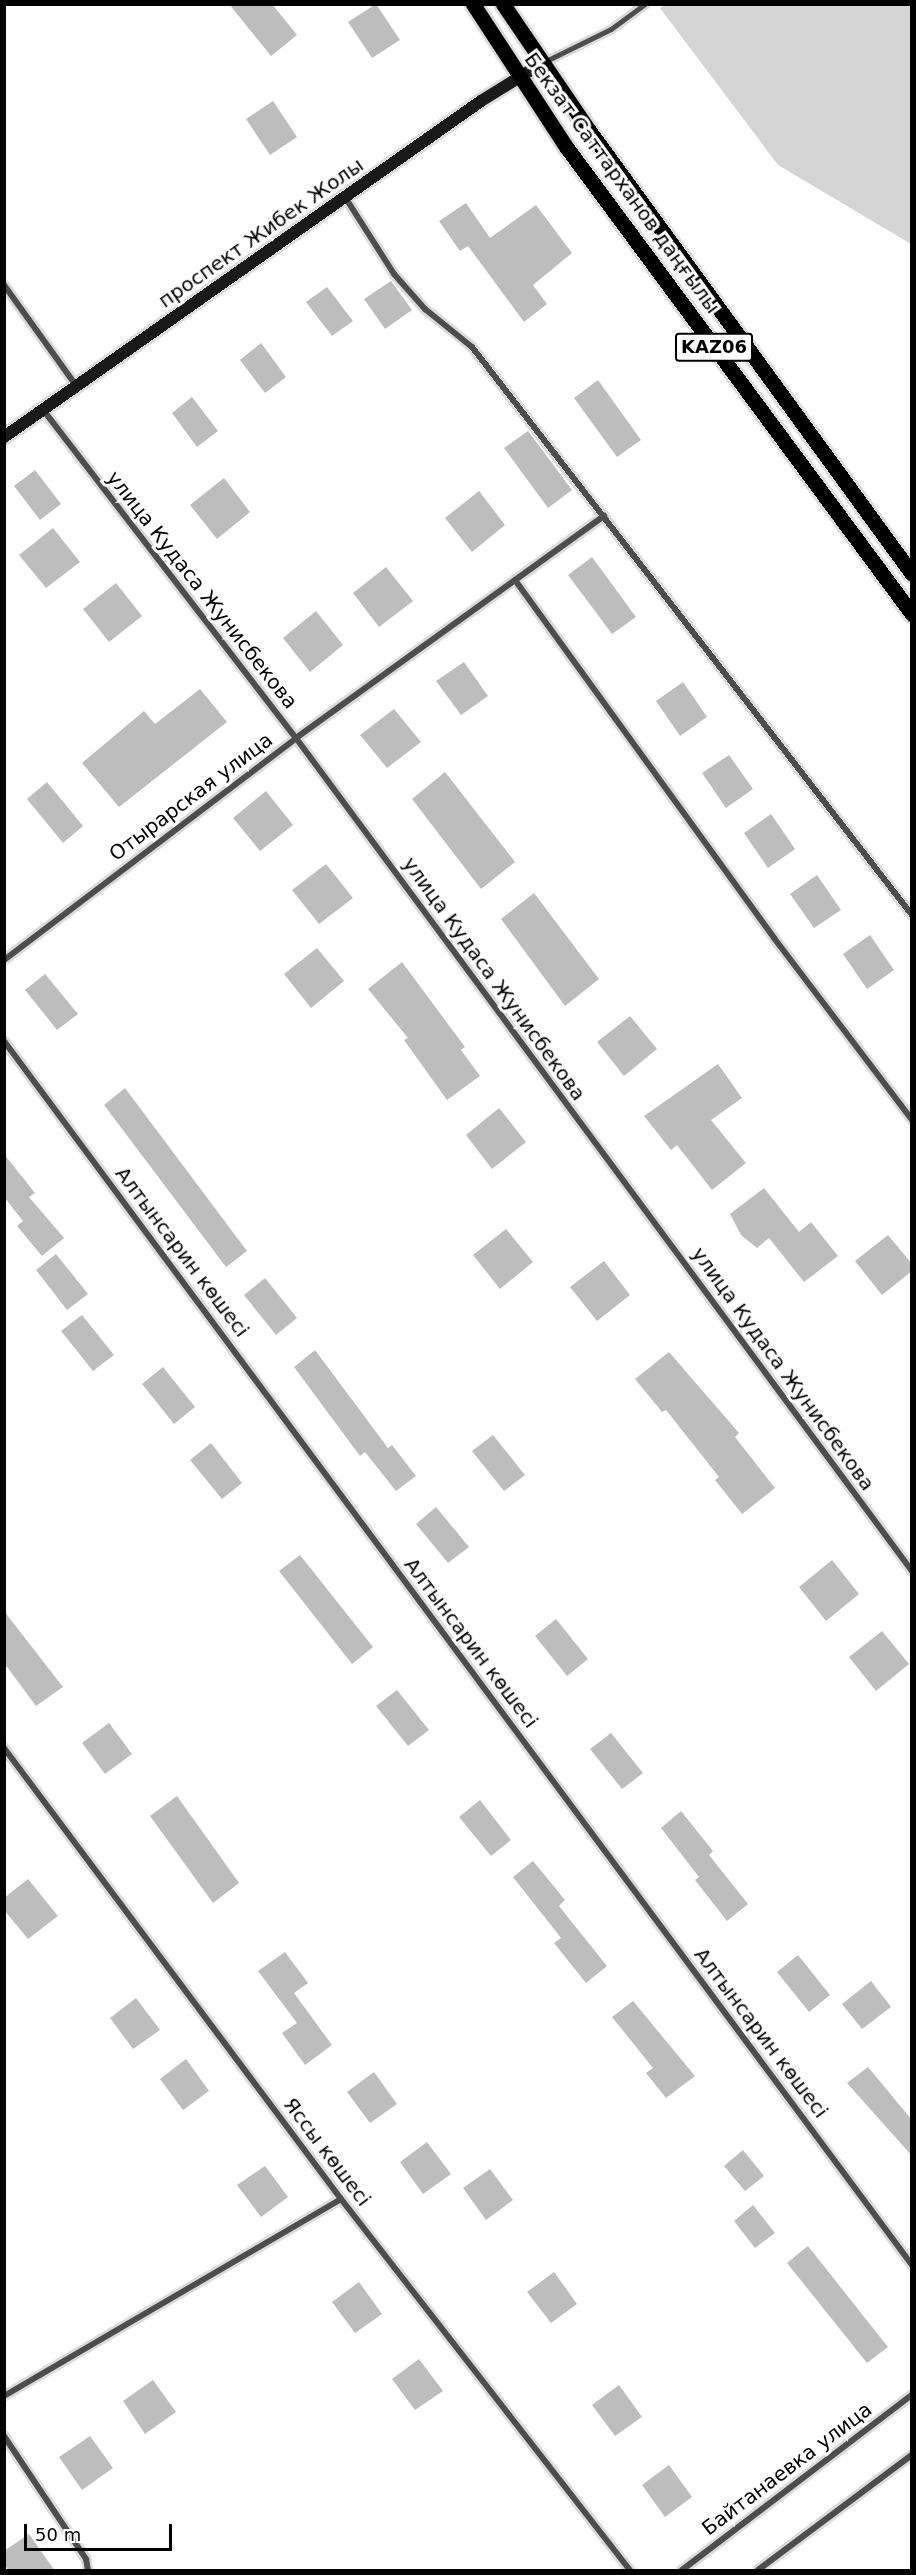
<!DOCTYPE html>
<html>
<head>
<meta charset="utf-8">
<style>
	body { margin:0 }
	#map { position:relative; width:916px; height:2575px; overflow:hidden; background:#fff; font-family:"DejaVu Sans",sans-serif }
	div>[style] { position:absolute }
	.green>* { inset:0; background:#d4d4d4 }
	.building>* { inset:0; background:#bdbdbd }
	.roads { filter:drop-shadow(2px 0 #dbdbdb) drop-shadow(-2px 0 #dbdbdb) drop-shadow(0 2px #dbdbdb) drop-shadow(0 -2px #dbdbdb) }
	.lane>* { height:4.5px; margin:-2.25px; padding:0 2.25px; transform-origin:2.25px; border-radius:2.25px; background:#4d4d4d }
	.street>* { height:6px; margin:-3px; padding:0 3px; transform-origin:3px; border-radius:3px; background:#4d4d4d }
	.secondary>* { height:12px; margin:-6px; padding:0 6px; transform-origin:6px; border-radius:6px; background:#1a1a1a }
	.primary>* { height:15px; margin:-7.5px; padding:0 7.5px; transform-origin:7.5px; border-radius:7.5px; background:#000 }
	span { translate:-50% -50%; white-space:nowrap; text-align:center; line-height:1.15; -webkit-text-stroke:6px #fff; paint-order:stroke }
	.shield-label span { padding:2px 4px; background:#fff; border:2px solid; border-radius:4px; -webkit-text-stroke-width:0 }
	.shield-label { font-size:18px; color:#000; font-weight:700 }
	.street-label { font-size:20px; color:#000 }
	.frame { position:absolute; inset:0; border:6px solid #000; pointer-events:none }
	.scale { position:absolute; left:24px; top:2524px; width:148px; height:27px; box-sizing:border-box; border:3px solid #000; border-top:0; padding-left:8px; font-size:18px; line-height:21px; white-space:nowrap; color:#000; -webkit-text-stroke:4px #fff; paint-order:stroke }
</style>
</head>
<body>
<div id="map">
	<div class="green">
		<div style="clip-path:polygon(665px 5px,911px 5px,911px 244px,778px 165px,660px 8px)"></div>
	</div>
	<div class="building">
		<div style="clip-path:polygon(229px 4px,272px 4px,297px 35px,271px 56px)"></div>
		<div style="clip-path:polygon(376px 4px,400px 40px,372px 58px,348px 22px)"></div>
		<div style="clip-path:polygon(273px 101px,297px 137px,270px 155px,246px 119px)"></div>
		<div style="clip-path:polygon(466px 203px,490px 238px,536px 205px,572px 253px,533px 285px,547px 304px,524px 322px,468px 246px,460px 251px,439px 221px)"></div>
		<div style="clip-path:polygon(391px 281px,412px 310px,385px 329px,364px 299px)"></div>
		<div style="clip-path:polygon(327px 287px,353px 321px,332px 336px,306px 302px)"></div>
		<div style="clip-path:polygon(261px 343px,286px 377px,265px 393px,240px 360px)"></div>
		<div style="clip-path:polygon(598px 380px,641px 440px,617px 457px,574px 398px)"></div>
		<div style="clip-path:polygon(192px 397px,218px 431px,197px 447px,172px 413px)"></div>
		<div style="clip-path:polygon(528px 431px,572px 490px,548px 508px,504px 448px)"></div>
		<div style="clip-path:polygon(35px 470px,61px 504px,40px 520px,14px 486px)"></div>
		<div style="clip-path:polygon(224px 478px,250px 512px,217px 539px,190px 505px)"></div>
		<div style="clip-path:polygon(479px 491px,505px 525px,472px 552px,445px 518px)"></div>
		<div style="clip-path:polygon(53px 528px,80px 562px,46px 588px,19px 555px)"></div>
		<div style="clip-path:polygon(592px 557px,636px 617px,612px 634px,568px 575px)"></div>
		<div style="clip-path:polygon(386px 567px,413px 601px,379px 627px,353px 593px)"></div>
		<div style="clip-path:polygon(116px 583px,142px 616px,109px 642px,83px 609px)"></div>
		<div style="clip-path:polygon(316px 611px,343px 645px,310px 672px,283px 638px)"></div>
		<div style="clip-path:polygon(464px 662px,488px 696px,461px 715px,436px 681px)"></div>
		<div style="clip-path:polygon(683px 682px,707px 717px,680px 736px,656px 701px)"></div>
		<div style="clip-path:polygon(200px 689px,227px 722px,119px 807px,82px 763px,144px 711px,155px 724px)"></div>
		<div style="clip-path:polygon(394px 709px,421px 742px,387px 768px,360px 735px)"></div>
		<div style="clip-path:polygon(729px 755px,753px 789px,726px 808px,702px 773px)"></div>
		<div style="clip-path:polygon(445px 772px,515px 862px,481px 889px,412px 799px)"></div>
		<div style="clip-path:polygon(47px 782px,83px 826px,63px 843px,27px 799px)"></div>
		<div style="clip-path:polygon(266px 791px,293px 825px,260px 851px,233px 818px)"></div>
		<div style="clip-path:polygon(771px 814px,795px 849px,768px 868px,744px 833px)"></div>
		<div style="clip-path:polygon(326px 864px,353px 898px,319px 924px,292px 890px)"></div>
		<div style="clip-path:polygon(817px 875px,841px 910px,814px 928px,790px 894px)"></div>
		<div style="clip-path:polygon(534px 893px,599px 979px,565px 1006px,501px 919px)"></div>
		<div style="clip-path:polygon(870px 935px,894px 970px,867px 989px,843px 954px)"></div>
		<div style="clip-path:polygon(317px 948px,344px 981px,311px 1008px,284px 974px)"></div>
		<div style="clip-path:polygon(402px 962px,465px 1047px,461px 1050px,480px 1076px,447px 1100px,404px 1040px,408px 1038px,368px 989px)"></div>
		<div style="clip-path:polygon(45px 974px,78px 1014px,57px 1030px,25px 990px)"></div>
		<div style="clip-path:polygon(630px 1016px,657px 1049px,624px 1076px,597px 1042px)"></div>
		<div style="clip-path:polygon(718px 1064px,742px 1098px,711px 1120px,746px 1163px,712px 1190px,677px 1145px,671px 1150px,644px 1116px)"></div>
		<div style="clip-path:polygon(125px 1088px,247px 1251px,226px 1267px,104px 1105px)"></div>
		<div style="clip-path:polygon(499px 1108px,526px 1142px,492px 1169px,466px 1135px)"></div>
		<div style="clip-path:polygon(4px 1154px,35px 1193px,29px 1197px,64px 1238px,42px 1256px,17px 1226px,23px 1221px,4px 1197px)"></div>
		<div style="clip-path:polygon(764px 1188px,799px 1232px,811px 1222px,838px 1256px,804px 1282px,769px 1238px,757px 1248px,741px 1235px,730px 1214px)"></div>
		<div style="clip-path:polygon(506px 1229px,533px 1262px,500px 1289px,473px 1255px)"></div>
		<div style="clip-path:polygon(888px 1235px,912px 1264px,912px 1271px,882px 1295px,855px 1261px)"></div>
		<div style="clip-path:polygon(56px 1254px,88px 1294px,67px 1310px,36px 1270px)"></div>
		<div style="clip-path:polygon(604px 1261px,630px 1295px,597px 1321px,570px 1287px)"></div>
		<div style="clip-path:polygon(265px 1278px,297px 1318px,276px 1335px,244px 1295px)"></div>
		<div style="clip-path:polygon(82px 1315px,114px 1355px,93px 1371px,61px 1331px)"></div>
		<div style="clip-path:polygon(315px 1350px,388px 1448px,392px 1445px,416px 1476px,396px 1491px,365px 1452px,360px 1456px,294px 1367px)"></div>
		<div style="clip-path:polygon(669px 1352px,739px 1433px,735px 1437px,775px 1488px,742px 1514px,715px 1480px,719px 1477px,666px 1410px,662px 1412px,635px 1379px)"></div>
		<div style="clip-path:polygon(163px 1367px,195px 1407px,174px 1424px,142px 1384px)"></div>
		<div style="clip-path:polygon(493px 1435px,525px 1475px,504px 1491px,472px 1451px)"></div>
		<div style="clip-path:polygon(211px 1443px,242px 1483px,222px 1499px,190px 1460px)"></div>
		<div style="clip-path:polygon(436px 1507px,469px 1547px,448px 1563px,416px 1524px)"></div>
		<div style="clip-path:polygon(300px 1555px,373px 1647px,352px 1664px,279px 1571px)"></div>
		<div style="clip-path:polygon(832px 1560px,859px 1594px,826px 1621px,799px 1587px)"></div>
		<div style="clip-path:polygon(4px 1611px,63px 1687px,36px 1706px,4px 1663px)"></div>
		<div style="clip-path:polygon(556px 1619px,588px 1659px,567px 1676px,535px 1636px)"></div>
		<div style="clip-path:polygon(882px 1631px,909px 1664px,876px 1691px,849px 1657px)"></div>
		<div style="clip-path:polygon(397px 1690px,429px 1730px,408px 1746px,376px 1706px)"></div>
		<div style="clip-path:polygon(109px 1723px,132px 1754px,105px 1774px,82px 1743px)"></div>
		<div style="clip-path:polygon(611px 1733px,643px 1773px,622px 1789px,590px 1749px)"></div>
		<div style="clip-path:polygon(177px 1796px,239px 1883px,213px 1903px,150px 1816px)"></div>
		<div style="clip-path:polygon(480px 1800px,511px 1840px,491px 1856px,459px 1817px)"></div>
		<div style="clip-path:polygon(681px 1811px,713px 1851px,709px 1855px,748px 1904px,727px 1921px,695px 1880px,699px 1877px,661px 1828px)"></div>
		<div style="clip-path:polygon(533px 1861px,565px 1900px,559px 1906px,607px 1966px,586px 1983px,554px 1943px,561px 1938px,513px 1877px)"></div>
		<div style="clip-path:polygon(28px 1879px,58px 1916px,28px 1939px,4px 1910px,4px 1898px)"></div>
		<div style="clip-path:polygon(285px 1952px,308px 1983px,294px 1993px,332px 2045px,305px 2065px,282px 2033px,297px 2023px,258px 1971px)"></div>
		<div style="clip-path:polygon(798px 1955px,830px 1995px,809px 2012px,777px 1972px)"></div>
		<div style="clip-path:polygon(871px 1981px,891px 2007px,862px 2029px,842px 2004px)"></div>
		<div style="clip-path:polygon(136px 1998px,160px 2030px,133px 2049px,110px 2018px)"></div>
		<div style="clip-path:polygon(633px 2001px,695px 2076px,666px 2098px,646px 2073px,653px 2068px,612px 2017px)"></div>
		<div style="clip-path:polygon(186px 2059px,209px 2091px,183px 2110px,160px 2079px)"></div>
		<div style="clip-path:polygon(868px 2067px,912px 2120px,912px 2156px,847px 2083px)"></div>
		<div style="clip-path:polygon(374px 2072px,397px 2104px,370px 2123px,347px 2092px)"></div>
		<div style="clip-path:polygon(427px 2142px,451px 2174px,423px 2194px,400px 2162px)"></div>
		<div style="clip-path:polygon(743px 2150px,764px 2176px,745px 2191px,724px 2166px)"></div>
		<div style="clip-path:polygon(265px 2166px,288px 2197px,261px 2217px,237px 2185px)"></div>
		<div style="clip-path:polygon(490px 2169px,513px 2200px,486px 2220px,463px 2188px)"></div>
		<div style="clip-path:polygon(753px 2205px,775px 2233px,755px 2248px,734px 2221px)"></div>
		<div style="clip-path:polygon(808px 2246px,888px 2347px,867px 2363px,787px 2263px)"></div>
		<div style="clip-path:polygon(554px 2272px,577px 2304px,551px 2323px,527px 2292px)"></div>
		<div style="clip-path:polygon(359px 2282px,382px 2314px,355px 2333px,332px 2302px)"></div>
		<div style="clip-path:polygon(419px 2359px,443px 2391px,415px 2410px,392px 2379px)"></div>
		<div style="clip-path:polygon(153px 2380px,176px 2412px,145px 2434px,123px 2401px)"></div>
		<div style="clip-path:polygon(619px 2385px,642px 2417px,615px 2436px,592px 2405px)"></div>
		<div style="clip-path:polygon(90px 2436px,113px 2468px,82px 2490px,59px 2457px)"></div>
		<div style="clip-path:polygon(669px 2465px,692px 2497px,665px 2517px,642px 2485px)"></div>
		<div style="clip-path:polygon(29px 2534px,55px 2571px,9px 2571px,4px 2564px,4px 2551px)"></div>
	</div>
	<div class="roads">
		<div class="lane">
			<div style="left:546px;top:61px;width:72px;rotate:-26.2deg"></div>
			<div style="left:611px;top:29px;width:42px;rotate:-36.3deg"></div>
		</div>
		<div class="street">
			<div style="left:345px;top:197px;width:91px;rotate:57.5deg"></div>
			<div style="left:394px;top:274px;width:47px;rotate:48.5deg"></div>
			<div style="left:425px;top:309px;width:60px;rotate:39deg"></div>
			<div style="left:472px;top:347px;width:718px;rotate:52.24deg"></div>
			<div style="left:4px;top:285px;width:125px;rotate:54.4deg"></div>
			<div style="left:44px;top:411px;width:413px;rotate:52.4deg"></div>
			<div style="left:296px;top:738px;width:1036px;rotate:53.52deg"></div>
			<div style="left:515px;top:580px;width:442px;rotate:54.1deg"></div>
			<div style="left:774px;top:938px;width:228px;rotate:52.8deg"></div>
			<div style="left:4px;top:960px;width:367px;rotate:-37.2deg"></div>
			<div style="left:296px;top:738px;width:380px;rotate:-35.8deg"></div>
			<div style="left:4px;top:1041px;width:1524px;rotate:53.43deg"></div>
			<div style="left:4px;top:1748px;width:563px;rotate:53.23deg"></div>
			<div style="left:341px;top:2199px;width:470px;rotate:52.1deg"></div>
			<div style="left:4px;top:2396px;width:390px;rotate:-30.3deg"></div>
			<div style="left:4px;top:2436px;width:148px;rotate:56.3deg"></div>
			<div style="left:86px;top:2559px;width:11px;rotate:80deg"></div>
			<div style="left:682px;top:2570px;width:289px;rotate:-37.3deg"></div>
			<div style="left:758px;top:2570px;width:192px;rotate:-36.8deg"></div>
		</div>
		<div class="secondary">
			<div style="left:4px;top:437px;width:583px;rotate:-35.16deg"></div>
			<div style="left:481px;top:101px;width:70px;rotate:-31.7deg"></div>
		</div>
		<div class="primary">
			<div style="left:473px;top:4px;width:172px;rotate:56.9deg"></div>
			<div style="left:567px;top:148px;width:580px;rotate:53.49deg"></div>
			<div style="left:503px;top:4px;width:151px;rotate:55.8deg"></div>
			<div style="left:588px;top:129px;width:550px;rotate:53.94deg"></div>
		</div>
	</div>
	<div class="shield-label">
		<span style="left:714px;top:347px">KАZ06</span>
	</div>
	<div class="street-label">
		<span style="left:622px;top:183px;rotate:54deg">Бекзат Саттарханов даңғылы</span>
		<span style="left:261px;top:233px;rotate:-35deg">проспект Жибек Жолы</span>
		<span style="left:202px;top:590px;rotate:52deg">улица Кудаса Жунисбекова</span>
		<span style="left:191px;top:797px;rotate:-37deg">Отырарская улица</span>
		<span style="left:494px;top:979px;rotate:54deg">улица Кудаса Жунисбекова</span>
		<span style="left:182px;top:1252px;rotate:53deg">Алтынсарин көшесі</span>
		<span style="left:783px;top:1369px;rotate:54deg">улица Кудаса Жунисбекова</span>
		<span style="left:471px;top:1643px;rotate:53deg">Алтынсарин көшесі</span>
		<span style="left:761px;top:2033px;rotate:53deg">Алтынсарин көшесі</span>
		<span style="left:327px;top:2152px;rotate:53deg">Яссы көшесі</span>
		<span style="left:787px;top:2469px;rotate:-37deg">Байтанаевка улица</span>
	</div>
	<div class="frame"></div>
	<div class="scale">50 m</div>
</div>
</body>
</html>
